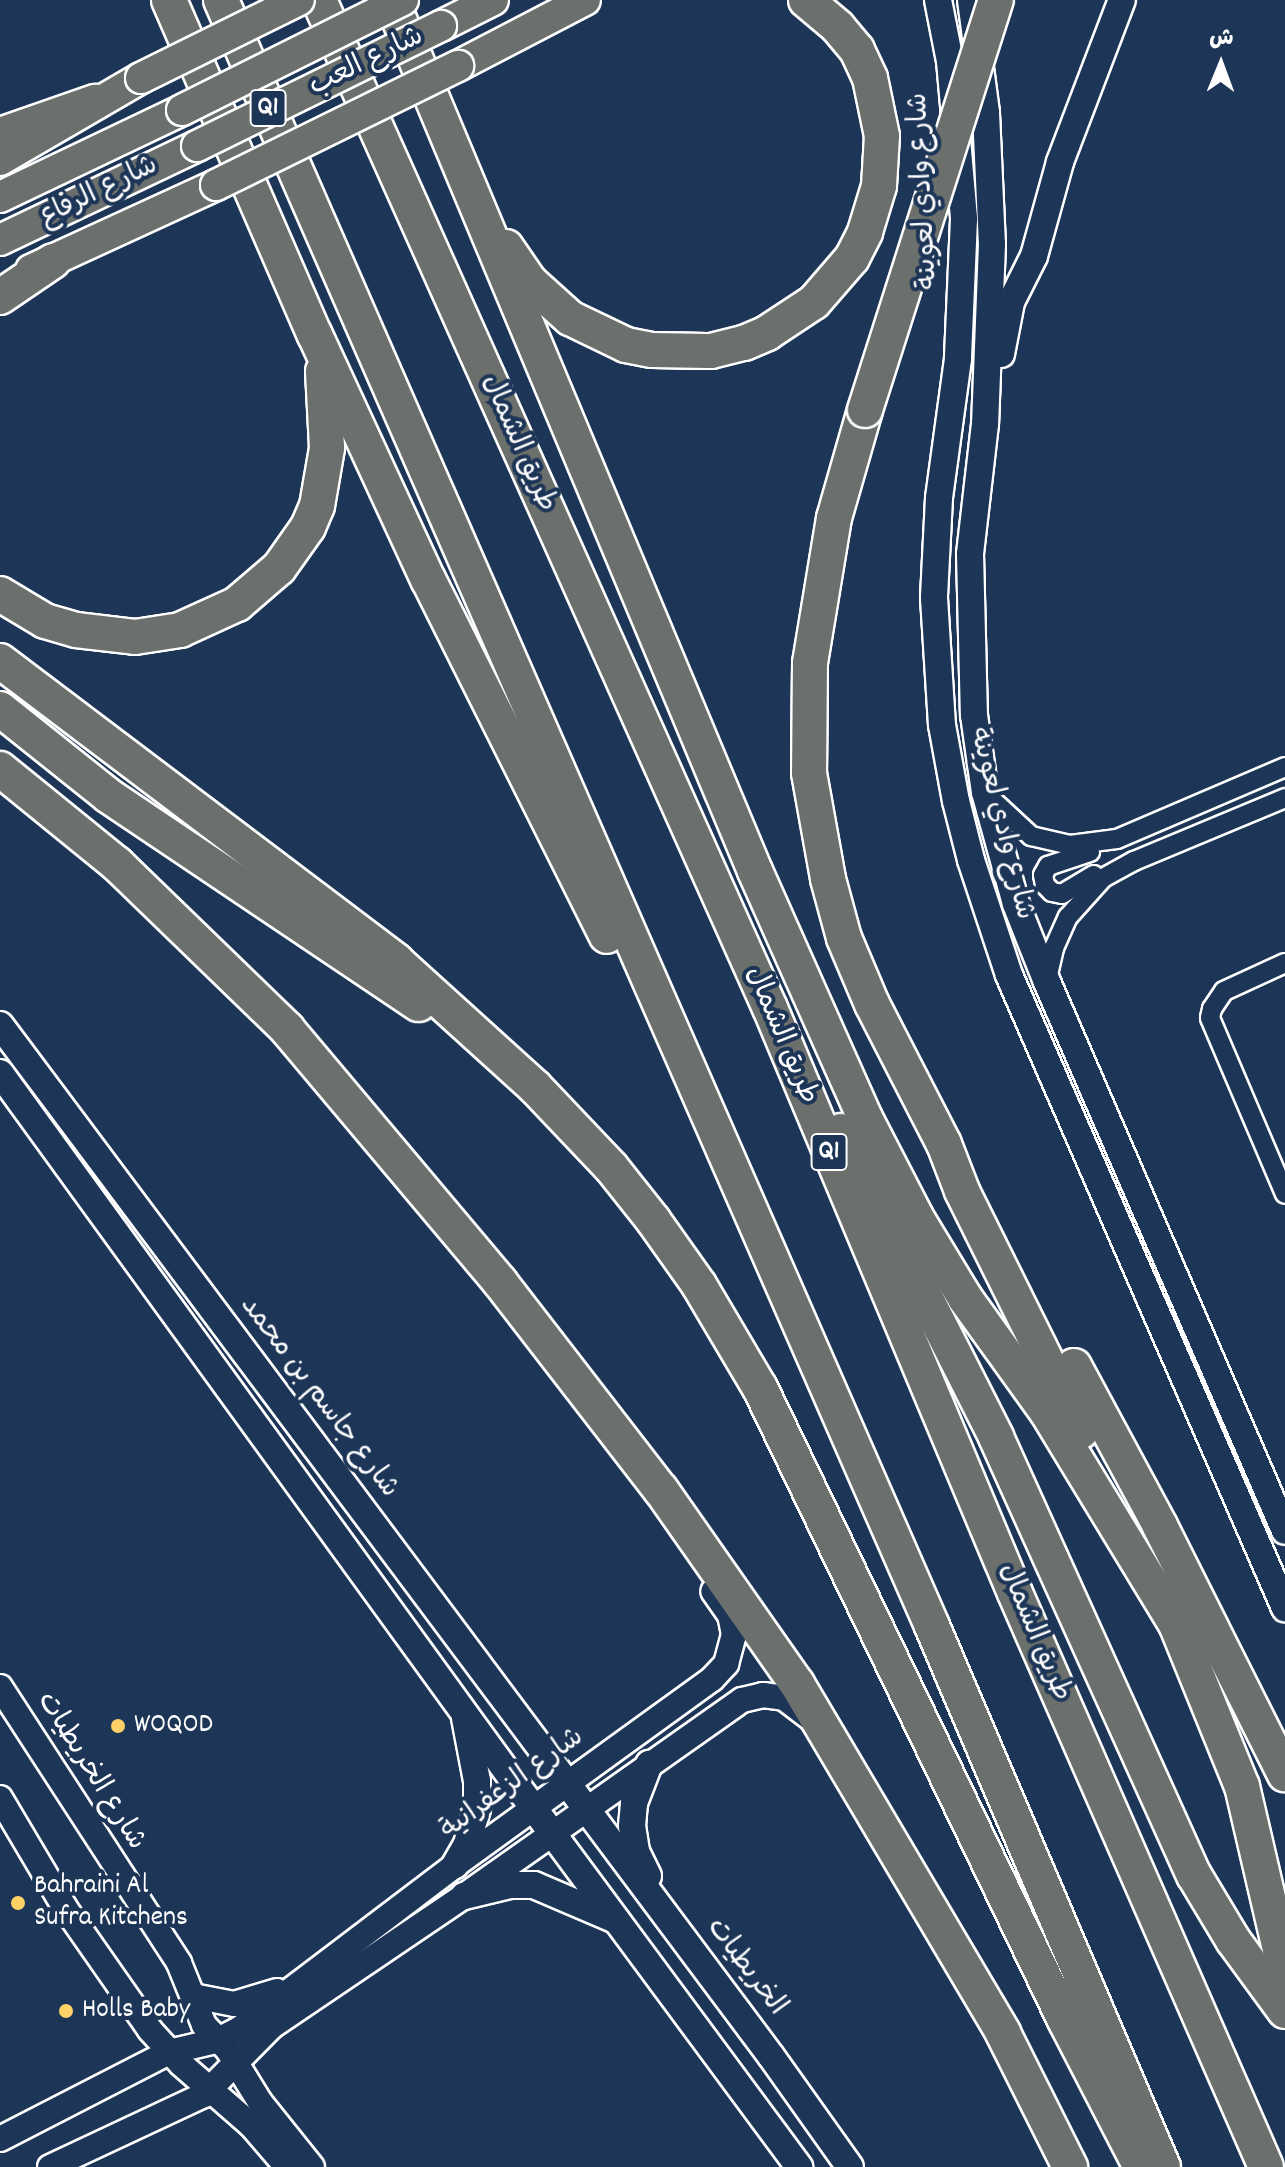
<!DOCTYPE html>
<html>
<head>
<meta charset="utf-8">
<style>
	body { margin:0 }
	#map { position:relative; width:1285px; height:2167px; overflow:hidden; background:#1d3557; font-family:Dekko,"Playpen Sans Arabic",sans-serif }
	div>[style] { position:absolute }
	.roads { filter:drop-shadow(2px 0 #fff) drop-shadow(-2px 0 #fff) drop-shadow(0 2px #fff) drop-shadow(0 -2px #fff) }
	.minor>* { height:18px; margin:-9px; padding:0 9px; transform-origin:9px; border-radius:9px; background:#1d3557 }
	.tertiary>* { height:24px; margin:-12px; padding:0 12px; transform-origin:12px; border-radius:12px; background:#1d3557 }
	.secondary>* { height:26px; margin:-13px; padding:0 13px; transform-origin:13px; border-radius:13px; background:#1d3557 }
	.primary>* { height:30px; margin:-15px; padding:0 15px; transform-origin:15px; border-radius:15px; background:#6b706d }
	.motorway>* { height:34px; margin:-17px; padding:0 17px; transform-origin:17px; border-radius:17px; background:#6b706d }
	.bridges { filter:drop-shadow(2px 0 #fff) drop-shadow(-2px 0 #fff) drop-shadow(0 2px #fff) drop-shadow(0 -2px #fff) }
	.primary-bridge>* { height:30px; margin:-15px; padding:0 15px; transform-origin:15px; border-radius:15px; background:#6b706d }
	.motorway-bridge>* { height:34px; margin:-17px; padding:0 17px; transform-origin:17px; border-radius:17px; background:#6b706d }
	.dots>* { width:22px; height:22px; translate:-50% -50%; box-sizing:border-box; border:4px solid #1d3557; border-radius:50% }
	span { translate:-50% -50%; white-space:nowrap; text-align:center; line-height:1.15; -webkit-text-stroke:8px #1d3557; paint-order:stroke }
	.shield-label span { padding:2px 6px; background:#1d3557; border:2px solid; border-radius:6px; -webkit-text-stroke-width:0 }
	.shield-label { font-size:26px; color:#fff; font-weight:700 }
	.street-label { font-size:28px; color:#fff }
	.poi-label { font-size:28px; color:#fff }
	.left { translate:0 -50%; text-align:left }
	.north { position:absolute; left:1181px; top:24px; width:80px; height:80px; -webkit-text-stroke:6px #1d3557; paint-order:stroke; rotate:1deg; font-size:22px; font-weight:700; line-height:32px; text-align:center; color:#fff }
	.north::after { content:''; display:block; margin:auto; width:28px; height:36px; background:#fff; clip-path:polygon(50% 0,100% 100%,50% 72%,0 100%) }
</style>
</head>
<body>
<div id="map">
	<div class="roads">
		<div class="minor">
			<div style="left:988px;top:796px;width:59px;rotate:42.9deg"></div>
			<div style="left:1031px;top:836px;width:40px;rotate:13deg"></div>
			<div style="left:1070px;top:845px;width:47px;rotate:-7.3deg"></div>
			<div style="left:1117px;top:839px;width:183px;rotate:-23.2deg"></div>
			<div style="left:1090px;top:852px;width:44px;rotate:161.6deg"></div>
			<div style="left:1048px;top:866px;width:10px;rotate:119deg"></div>
			<div style="left:1043px;top:875px;width:10px;rotate:79deg"></div>
			<div style="left:1045px;top:885px;width:10px;rotate:45deg"></div>
			<div style="left:1052px;top:892px;width:10px;rotate:11deg"></div>
			<div style="left:1062px;top:894px;width:37px;rotate:-31deg"></div>
			<div style="left:1285px;top:963px;width:67px;rotate:155.3deg"></div>
			<div style="left:1224px;top:991px;width:22px;rotate:124deg"></div>
			<div style="left:1212px;top:1009px;width:9px;rotate:103deg"></div>
			<div style="left:1210px;top:1018px;width:191px;rotate:66.9deg"></div>
			<div style="left:1047px;top:979px;width:32px;rotate:-77deg"></div>
			<div style="left:1054px;top:948px;width:34px;rotate:-66deg"></div>
			<div style="left:1068px;top:917px;width:52px;rotate:-48.1deg"></div>
			<div style="left:1103px;top:878px;width:35px;rotate:-29deg"></div>
			<div style="left:1134px;top:861px;width:164px;rotate:-22.6deg"></div>
		</div>
		<div class="tertiary">
			<div style="left:0;top:1687px;width:329px;rotate:57deg"></div>
			<div style="left:179px;top:1963px;width:67px;rotate:68deg"></div>
			<div style="left:204px;top:2025px;width:35px;rotate:46deg"></div>
			<div style="left:228px;top:2050px;width:61px;rotate:58.4deg"></div>
			<div style="left:260px;top:2102px;width:83px;rotate:51.3deg"></div>
			<div style="left:0;top:1798px;width:128px;rotate:59.4deg"></div>
			<div style="left:65px;top:1908px;width:149px;rotate:55.1deg"></div>
			<div style="left:150px;top:2030px;width:46px;rotate:47.6deg"></div>
			<div style="left:181px;top:2064px;width:93px;rotate:41.1deg"></div>
			<div style="left:251px;top:2125px;width:55px;rotate:49.4deg"></div>
			<div style="left:193px;top:1996px;width:42px;rotate:11deg"></div>
			<div style="left:234px;top:2004px;width:45px;rotate:-16.8deg"></div>
			<div style="left:0;top:2139px;width:190px;rotate:-27.2deg"></div>
			<div style="left:169px;top:2052px;width:48px;rotate:-13.2deg"></div>
			<div style="left:216px;top:2041px;width:25px;rotate:-27deg"></div>
			<div style="left:238px;top:2030px;width:273px;rotate:-37.2deg"></div>
			<div style="left:455px;top:1865px;width:317px;rotate:-35.9deg"></div>
			<div style="left:712px;top:1679px;width:21px;rotate:-47deg"></div>
			<div style="left:726px;top:1664px;width:30px;rotate:-75deg"></div>
			<div style="left:734px;top:1635px;width:20px;rotate:-101deg"></div>
			<div style="left:730px;top:1615px;width:29px;rotate:-125deg"></div>
			<div style="left:50px;top:2167px;width:170px;rotate:-25.1deg"></div>
			<div style="left:204px;top:2095px;width:97px;rotate:-45.4deg"></div>
			<div style="left:272px;top:2026px;width:232px;rotate:-34.1deg"></div>
			<div style="left:464px;top:1896px;width:340px;rotate:-35.2deg"></div>
			<div style="left:742px;top:1700px;width:22px;rotate:-13deg"></div>
			<div style="left:763px;top:1695px;width:21px;rotate:8deg"></div>
			<div style="left:784px;top:1698px;width:35px;rotate:37deg"></div>
		</div>
		<div class="secondary">
			<div style="left:938px;top:0;width:62px;rotate:78.9deg"></div>
			<div style="left:950px;top:61px;width:159px;rotate:84.9deg"></div>
			<div style="left:964px;top:219px;width:140px;rotate:92.5deg"></div>
			<div style="left:958px;top:359px;width:140px;rotate:97.8deg"></div>
			<div style="left:939px;top:498px;width:100px;rotate:92.9deg"></div>
			<div style="left:934px;top:598px;width:127px;rotate:86.4deg"></div>
			<div style="left:942px;top:725px;width:77px;rotate:79.6deg"></div>
			<div style="left:956px;top:801px;width:61px;rotate:75.7deg"></div>
			<div style="left:971px;top:860px;width:121px;rotate:71.7deg"></div>
			<div style="left:1009px;top:975px;width:691px;rotate:66.44deg"></div>
			<div style="left:971px;top:0;width:114px;rotate:82.4deg"></div>
			<div style="left:986px;top:113px;width:131px;rotate:87.4deg"></div>
			<div style="left:992px;top:244px;width:180px;rotate:92.2deg"></div>
			<div style="left:985px;top:424px;width:131px;rotate:96.6deg"></div>
			<div style="left:970px;top:554px;width:161px;rotate:88.6deg"></div>
			<div style="left:974px;top:715px;width:78px;rotate:81.9deg"></div>
			<div style="left:985px;top:792px;width:116px;rotate:74.5deg"></div>
			<div style="left:1016px;top:904px;width:84px;rotate:68.3deg"></div>
			<div style="left:1047px;top:982px;width:598px;rotate:66.56deg"></div>
			<div style="left:1001px;top:354px;width:53px;rotate:-79.1deg"></div>
			<div style="left:1011px;top:302px;width:51px;rotate:-63.4deg"></div>
			<div style="left:1034px;top:256px;width:98px;rotate:-74.5deg"></div>
			<div style="left:1060px;top:162px;width:173px;rotate:-69.1deg"></div>
			<div style="left:0;top:1025px;width:1287px;rotate:53.21deg"></div>
			<div style="left:771px;top:2056px;width:136px;rotate:54.6deg"></div>
			<div style="left:0;top:1073px;width:882px;rotate:54.04deg"></div>
			<div style="left:518px;top:1787px;width:473px;rotate:53.5deg"></div>
			<div style="left:455px;top:1865px;width:24px;rotate:-60deg"></div>
			<div style="left:467px;top:1844px;width:37px;rotate:-74deg"></div>
			<div style="left:477px;top:1808px;width:27px;rotate:-90deg"></div>
			<div style="left:477px;top:1781px;width:64px;rotate:-100.8deg"></div>
			<div style="left:648px;top:1876px;width:28px;rotate:-116deg"></div>
			<div style="left:636px;top:1851px;width:25px;rotate:-99deg"></div>
			<div style="left:632px;top:1826px;width:23px;rotate:-85deg"></div>
			<div style="left:634px;top:1803px;width:42px;rotate:-69deg"></div>
			<div style="left:464px;top:1896px;width:47px;rotate:-13.4deg"></div>
			<div style="left:510px;top:1885px;width:24px"></div>
			<div style="left:534px;top:1885px;width:89px;rotate:23.1deg"></div>
		</div>
		<div class="primary">
			<div style="left:441px;top:26px;width:58px;rotate:-26.6deg"></div>
			<div style="left:458px;top:66px;width:143px;rotate:-27.5deg"></div>
			<div style="left:0;top:160px;width:163px;rotate:-30.2deg"></div>
			<div style="left:0;top:197px;width:202px;rotate:-25.5deg"></div>
			<div style="left:0;top:240px;width:218px;rotate:-25.5deg"></div>
			<div style="left:31px;top:270px;width:204px;rotate:-24.7deg"></div>
		</div>
		<div class="motorway">
			<div style="left:169px;top:0;width:365px;rotate:66.5deg"></div>
			<div style="left:315px;top:335px;width:269px;rotate:65.2deg"></div>
			<div style="left:428px;top:579px;width:399px;rotate:63.4deg"></div>
			<div style="left:221px;top:0;width:1775px;rotate:66.38deg"></div>
			<div style="left:932px;top:1626px;width:588px;rotate:66.88deg"></div>
			<div style="left:319px;top:0;width:1104px;rotate:65.9deg"></div>
			<div style="left:770px;top:1008px;width:634px;rotate:67.28deg"></div>
			<div style="left:1015px;top:1593px;width:626px;rotate:66.38deg"></div>
			<div style="left:391px;top:0;width:944px;rotate:67.32deg"></div>
			<div style="left:755px;top:871px;width:270px;rotate:66deg"></div>
			<div style="left:865px;top:1118px;width:111px;rotate:62.7deg"></div>
			<div style="left:916px;top:1217px;width:95px;rotate:58.8deg"></div>
			<div style="left:965px;top:1298px;width:140px;rotate:54.3deg"></div>
			<div style="left:1047px;top:1412px;width:258px;rotate:58.7deg"></div>
			<div style="left:0;top:135px;width:101px;rotate:-19.2deg"></div>
			<div style="left:506px;top:247px;width:42px;rotate:55.6deg"></div>
			<div style="left:530px;top:282px;width:54px;rotate:42deg"></div>
			<div style="left:570px;top:318px;width:62px;rotate:25.7deg"></div>
			<div style="left:626px;top:345px;width:26px;rotate:11deg"></div>
			<div style="left:652px;top:350px;width:59px;rotate:1deg"></div>
			<div style="left:711px;top:351px;width:34px;rotate:-14deg"></div>
			<div style="left:744px;top:343px;width:25px;rotate:-23deg"></div>
			<div style="left:767px;top:333px;width:56px;rotate:-33.4deg"></div>
			<div style="left:814px;top:302px;width:58px;rotate:-49.2deg"></div>
			<div style="left:852px;top:258px;width:29px;rotate:-63deg"></div>
			<div style="left:865px;top:232px;width:48px;rotate:-73.1deg"></div>
			<div style="left:879px;top:186px;width:50px;rotate:-86.6deg"></div>
			<div style="left:882px;top:136px;width:59px;rotate:-101.7deg"></div>
			<div style="left:870px;top:78px;width:31px;rotate:-115deg"></div>
			<div style="left:857px;top:50px;width:30px;rotate:-130deg"></div>
			<div style="left:838px;top:27px;width:42px;rotate:-139.8deg"></div>
			<div style="left:0;top:297px;width:64px;rotate:-34.2deg"></div>
			<div style="left:865px;top:410px;width:112px;rotate:106deg"></div>
			<div style="left:834px;top:518px;width:147px;rotate:99.4deg"></div>
			<div style="left:810px;top:663px;width:110px;rotate:90.5deg"></div>
			<div style="left:809px;top:773px;width:108px;rotate:79.8deg"></div>
			<div style="left:828px;top:879px;width:61px;rotate:74.8deg"></div>
			<div style="left:844px;top:938px;width:72px;rotate:67deg"></div>
			<div style="left:872px;top:1004px;width:157px;rotate:62.8deg"></div>
			<div style="left:944px;top:1144px;width:50px;rotate:69deg"></div>
			<div style="left:962px;top:1191px;width:268px;rotate:63.6deg"></div>
			<div style="left:0;top:594px;width:52px;rotate:31deg"></div>
			<div style="left:45px;top:621px;width:32px;rotate:16deg"></div>
			<div style="left:76px;top:630px;width:59px;rotate:6.8deg"></div>
			<div style="left:135px;top:637px;width:46px;rotate:-8.8deg"></div>
			<div style="left:180px;top:630px;width:63px;rotate:-24.5deg"></div>
			<div style="left:237px;top:604px;width:55px;rotate:-40.6deg"></div>
			<div style="left:279px;top:568px;width:50px;rotate:-54.7deg"></div>
			<div style="left:308px;top:527px;width:23px;rotate:-67deg"></div>
			<div style="left:317px;top:506px;width:59px;rotate:-80.2deg"></div>
			<div style="left:327px;top:448px;width:77px;rotate:-93deg"></div>
			<div style="left:0;top:661px;width:497px;rotate:37.1deg"></div>
			<div style="left:396px;top:961px;width:186px;rotate:42.2deg"></div>
			<div style="left:534px;top:1086px;width:112px;rotate:46.5deg"></div>
			<div style="left:611px;top:1167px;width:68px;rotate:51.6deg"></div>
			<div style="left:653px;top:1220px;width:80px;rotate:54.7deg"></div>
			<div style="left:699px;top:1285px;width:120px;rotate:59.4deg"></div>
			<div style="left:760px;top:1388px;width:702px;rotate:64.24deg"></div>
			<div style="left:1065px;top:2020px;width:165px;rotate:62.7deg"></div>
			<div style="left:0;top:709px;width:139px;rotate:38.6deg"></div>
			<div style="left:109px;top:796px;width:373px;rotate:33.9deg"></div>
			<div style="left:0;top:769px;width:151px;rotate:39.1deg"></div>
			<div style="left:117px;top:864px;width:237px;rotate:44.1deg"></div>
			<div style="left:287px;top:1029px;width:331px;rotate:49.9deg"></div>
			<div style="left:500px;top:1282px;width:263px;rotate:52.3deg"></div>
			<div style="left:661px;top:1490px;width:237px;rotate:55deg"></div>
			<div style="left:797px;top:1684px;width:405px;rotate:59.4deg"></div>
			<div style="left:1003px;top:2033px;width:150px;rotate:63.4deg"></div>
			<div style="left:841px;top:1131px;width:343px;rotate:63.1deg"></div>
			<div style="left:996px;top:1437px;width:481px;rotate:65.7deg"></div>
			<div style="left:1194px;top:1875px;width:76px;rotate:59deg"></div>
			<div style="left:1233px;top:1940px;width:88px;rotate:53.8deg"></div>
			<div style="left:1074px;top:1366px;width:182px;rotate:61.7deg"></div>
			<div style="left:1160px;top:1526px;width:278px;rotate:63.3deg"></div>
			<div style="left:1172px;top:1614px;width:186px;rotate:67.9deg"></div>
			<div style="left:1242px;top:1786px;width:190px;rotate:76.9deg"></div>
		</div>
	</div>
	<div class="bridges">
		<div class="primary-bridge">
			<div style="left:141px;top:78px;width:176px;rotate:-26.3deg"></div>
			<div style="left:182px;top:110px;width:247px;rotate:-26.5deg"></div>
			<div style="left:197px;top:146px;width:272px;rotate:-26.2deg"></div>
			<div style="left:216px;top:185px;width:270px;rotate:-26.2deg"></div>
		</div>
		<div class="motorway-bridge">
			<div style="left:865px;top:410px;width:430px;rotate:-72.3deg"></div>
		</div>
	</div>
	<div class="dots">
		<div style="left:118px;top:1726px;background:#ffd166"></div>
		<div style="left:18px;top:1903px;background:#ffd166"></div>
		<div style="left:66px;top:2011px;background:#ffd166"></div>
	</div>
	<div class="shield-label">
		<span style="left:268px;top:108px">Q1</span>
		<span style="left:829px;top:1152px">Q1</span>
	</div>
	<div class="street-label">
		<span style="left:367px;top:63px;rotate:-26deg">شارع العب</span>
		<span style="left:925px;top:191px;rotate:-93deg">شارع وادي لعوينة</span>
		<span style="left:99px;top:193px;rotate:-26deg">شارع الرفاع</span>
		<span style="left:517px;top:444px;rotate:66deg">طريق الشمال</span>
		<span style="left:1000px;top:824px;rotate:76deg">شارع وادي لعوينة</span>
		<span style="left:780px;top:1036px;rotate:67deg">طريق الشمال</span>
		<span style="left:318px;top:1398px;rotate:53deg">شارع جاسم بن محمد</span>
		<span style="left:1033px;top:1633px;rotate:67deg">طريق الشمال</span>
		<span style="left:90px;top:1772px;rotate:58deg">شارع الخريطيات</span>
		<span style="left:513px;top:1785px;rotate:-36deg">شارع الزعفرانية</span>
		<span style="left:745px;top:1968px;rotate:53deg">الخريطيات</span>
	</div>
	<div class="poi-label">
		<span class="left" style="left:134px;top:1726px">WOQOD</span>
		<span class="left" style="left:34px;top:1903px">Bahraini Al<br>Sufra Kitchens</span>
		<span class="left" style="left:82px;top:2011px">Holls Baby</span>
	</div>
	<div class="north">ش</div>
</div>
</body>
</html>
